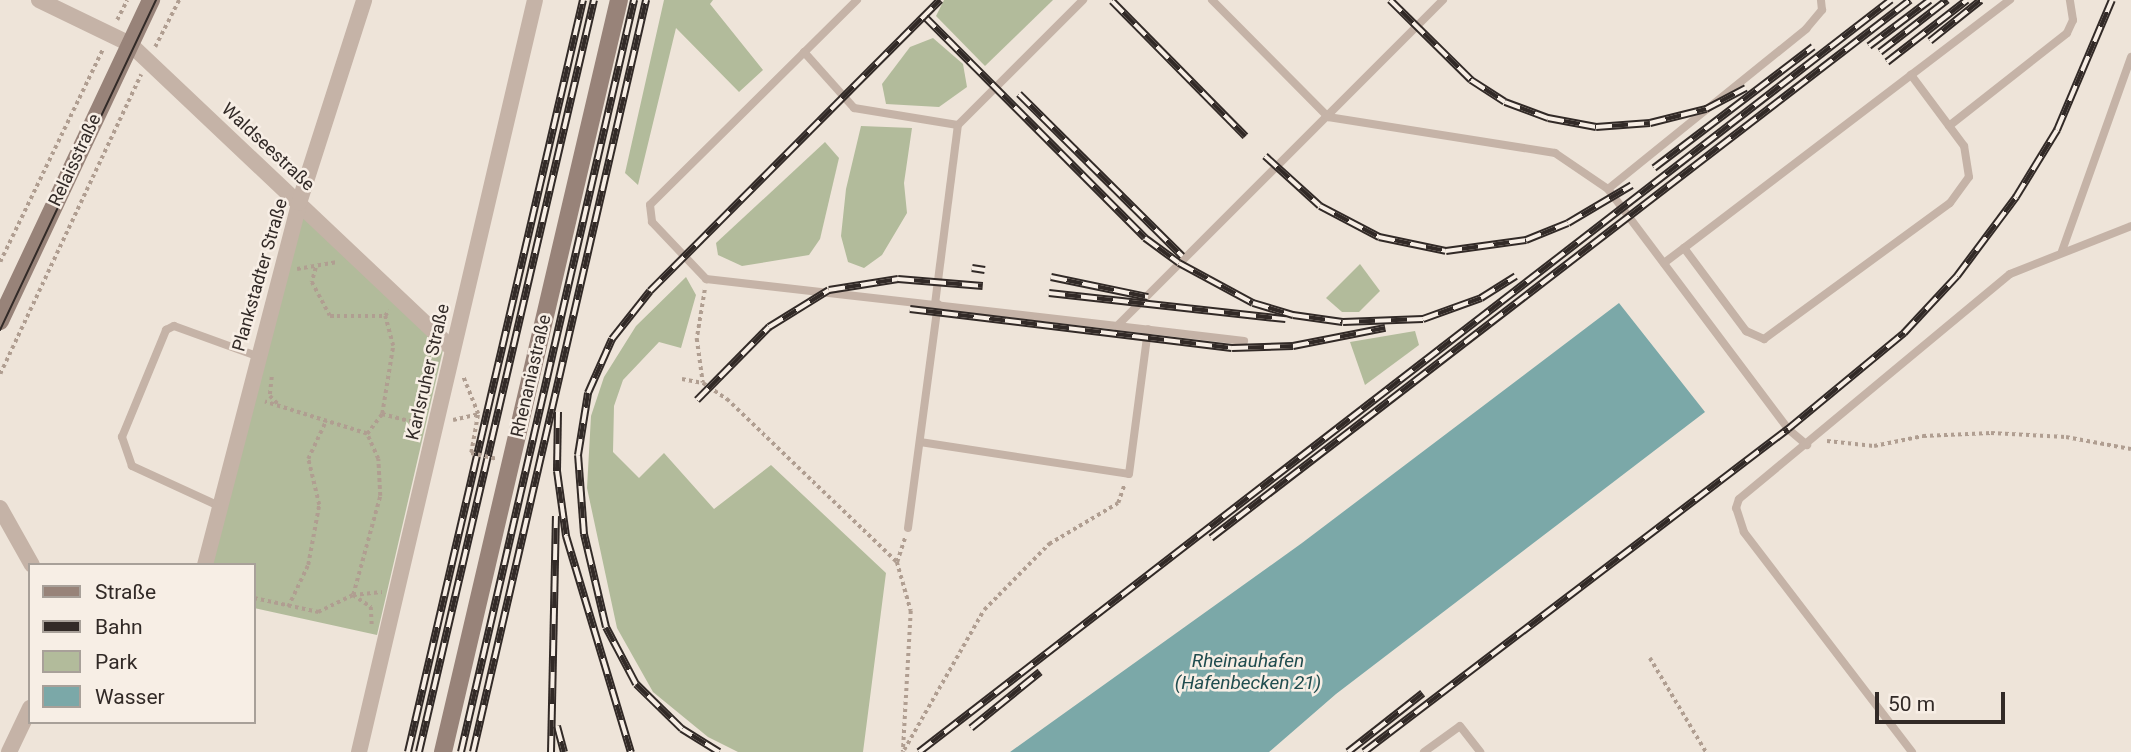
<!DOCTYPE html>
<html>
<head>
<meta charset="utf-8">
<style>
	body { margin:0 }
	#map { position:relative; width:2131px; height:752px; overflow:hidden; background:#eee4d9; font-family:Roboto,sans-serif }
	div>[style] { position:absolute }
	.green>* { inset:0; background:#b2bb9b }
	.water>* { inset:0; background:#7ba8a8 }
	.path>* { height:3.5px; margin-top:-1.75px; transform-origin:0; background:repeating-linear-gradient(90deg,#b09e91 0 3.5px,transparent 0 7px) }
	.lane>* { height:8px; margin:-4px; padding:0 4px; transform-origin:4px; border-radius:4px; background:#c5b3a7 }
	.street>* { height:16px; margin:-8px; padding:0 8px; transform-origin:8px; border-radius:8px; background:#c5b3a7 }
	.secondary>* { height:18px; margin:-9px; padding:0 9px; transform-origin:9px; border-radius:9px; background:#988379 }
	.tram>* { height:2px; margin:-1px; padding:0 1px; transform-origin:1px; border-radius:1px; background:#322a27 }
	.rail>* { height:8px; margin-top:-4px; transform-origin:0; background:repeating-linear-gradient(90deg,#f7eee5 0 16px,#322a27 0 32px); box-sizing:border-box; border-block:2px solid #322a27 }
	.path-bridge>* { height:3.5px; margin-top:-1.75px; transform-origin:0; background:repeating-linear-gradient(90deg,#b09e91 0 3.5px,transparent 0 7px) }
	span { translate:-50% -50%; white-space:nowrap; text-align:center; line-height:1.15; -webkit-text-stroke:5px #f7eee5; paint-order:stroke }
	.street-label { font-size:18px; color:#322a27 }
	.water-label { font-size:19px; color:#214d4f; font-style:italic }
	.legend { position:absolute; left:28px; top:563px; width:228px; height:161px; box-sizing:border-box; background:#f7eee5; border:2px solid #a8a099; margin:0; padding:9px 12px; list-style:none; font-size:21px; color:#322a27 }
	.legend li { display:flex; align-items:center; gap:14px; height:35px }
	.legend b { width:35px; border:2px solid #a8a099 }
	.scale { position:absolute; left:1875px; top:692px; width:130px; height:32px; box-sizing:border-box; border:4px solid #322a27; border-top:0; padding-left:9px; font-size:21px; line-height:24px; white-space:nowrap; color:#322a27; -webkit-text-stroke:5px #f7eee5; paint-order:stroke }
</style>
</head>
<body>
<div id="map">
	<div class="green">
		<div style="clip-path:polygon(664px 0,713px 0,710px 4px,763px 70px,739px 92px,676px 28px,638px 185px,625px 173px)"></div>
		<div style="clip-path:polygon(944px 0,1053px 0,985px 66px,936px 16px)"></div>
		<div style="clip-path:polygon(933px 38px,963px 64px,967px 87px,939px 107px,886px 104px,882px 84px,910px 47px)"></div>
		<div style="clip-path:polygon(861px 126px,912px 128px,904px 183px,907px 213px,882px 255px,864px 268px,848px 262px,841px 236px,846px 189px)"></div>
		<div style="clip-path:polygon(825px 142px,839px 158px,820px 239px,809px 255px,742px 266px,718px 255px,716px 243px)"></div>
		<div style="clip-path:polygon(299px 203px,443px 350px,377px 635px,254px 608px,254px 565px,205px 565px)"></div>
		<div style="clip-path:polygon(1360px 264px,1380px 291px,1359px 312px,1342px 312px,1326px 298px)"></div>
		<div style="clip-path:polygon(686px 277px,696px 295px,681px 348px,659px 342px,623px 380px,614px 406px,613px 452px,639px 478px,664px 453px,714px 509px,771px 465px,886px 573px,863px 752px,738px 752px,708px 737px,653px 692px,617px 628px,587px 488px,591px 416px,604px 377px,636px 326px)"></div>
		<div style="clip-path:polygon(1415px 331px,1419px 345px,1365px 385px,1350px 342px)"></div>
	</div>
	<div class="water">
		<div style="clip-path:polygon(1619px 303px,1705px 412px,1336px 694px,1269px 752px,1010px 752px,1302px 543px)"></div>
	</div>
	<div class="path">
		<div style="left:117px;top:20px;width:22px;rotate:-63deg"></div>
		<div style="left:155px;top:47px;width:53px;rotate:-62.9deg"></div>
		<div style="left:0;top:262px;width:237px;rotate:-64.2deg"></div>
		<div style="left:316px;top:268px;width:15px;rotate:106deg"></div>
		<div style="left:312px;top:282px;width:38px;rotate:62deg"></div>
		<div style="left:330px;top:316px;width:55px"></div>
		<div style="left:297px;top:269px;width:41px;rotate:-9.9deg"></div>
		<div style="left:705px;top:290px;width:50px;rotate:99.3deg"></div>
		<div style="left:697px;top:339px;width:44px;rotate:82.2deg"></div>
		<div style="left:703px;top:383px;width:29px;rotate:34deg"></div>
		<div style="left:727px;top:399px;width:236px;rotate:43.8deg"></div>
		<div style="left:897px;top:562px;width:51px;rotate:74.1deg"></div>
		<div style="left:911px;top:611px;width:141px;rotate:93.2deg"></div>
		<div style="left:0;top:374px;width:331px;rotate:-64.8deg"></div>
		<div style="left:272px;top:377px;width:19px;rotate:96deg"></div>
		<div style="left:270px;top:396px;width:14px;rotate:45deg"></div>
		<div style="left:682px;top:379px;width:21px;rotate:11deg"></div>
		<div style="left:382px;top:414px;width:40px;rotate:14.4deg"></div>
		<div style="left:453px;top:420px;width:26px;rotate:-13deg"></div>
		<div style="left:478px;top:414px;width:40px;rotate:-112deg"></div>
		<div style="left:367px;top:434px;width:25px;rotate:-53deg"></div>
		<div style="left:382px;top:414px;width:69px;rotate:-80.8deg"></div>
		<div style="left:393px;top:346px;width:31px;rotate:-105deg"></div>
		<div style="left:385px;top:316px;width:7px;rotate:-56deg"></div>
		<div style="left:1827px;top:441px;width:47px;rotate:6.1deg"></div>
		<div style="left:1874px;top:446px;width:50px;rotate:-11.5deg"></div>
		<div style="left:1923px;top:436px;width:68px;rotate:-2.5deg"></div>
		<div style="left:1991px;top:433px;width:75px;rotate:3.1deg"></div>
		<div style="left:2066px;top:437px;width:66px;rotate:10.5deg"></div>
		<div style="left:471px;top:453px;width:40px;rotate:-80deg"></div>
		<div style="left:897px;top:562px;width:26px;rotate:-72deg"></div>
		<div style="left:353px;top:595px;width:22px;rotate:34deg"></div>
		<div style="left:371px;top:607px;width:20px;rotate:87deg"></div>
		<div style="left:353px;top:595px;width:29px;rotate:-6deg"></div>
		<div style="left:254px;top:598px;width:66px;rotate:12.3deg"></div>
		<div style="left:318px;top:612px;width:39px;rotate:-26deg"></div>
		<div style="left:353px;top:595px;width:103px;rotate:-74.7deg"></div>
		<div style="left:380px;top:496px;width:37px;rotate:-93deg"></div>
		<div style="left:378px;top:459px;width:27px;rotate:-114deg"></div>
		<div style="left:367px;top:434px;width:107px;rotate:-162.6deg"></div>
		<div style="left:288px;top:607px;width:47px;rotate:-64.5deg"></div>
		<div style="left:308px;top:565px;width:61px;rotate:-79.6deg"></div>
		<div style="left:319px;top:505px;width:47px;rotate:-103.4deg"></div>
		<div style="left:308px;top:459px;width:42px;rotate:-64.7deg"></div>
		<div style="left:1650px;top:658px;width:109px;rotate:59.2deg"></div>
		<div style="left:904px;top:750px;width:161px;rotate:-60.3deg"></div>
		<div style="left:984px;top:610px;width:93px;rotate:-45.4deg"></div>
		<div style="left:1049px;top:544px;width:80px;rotate:-30.7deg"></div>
		<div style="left:1118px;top:503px;width:18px;rotate:-71deg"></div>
	</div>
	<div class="lane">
		<div style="left:857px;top:0;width:291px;rotate:135.3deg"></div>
		<div style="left:650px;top:205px;width:17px;rotate:83deg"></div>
		<div style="left:652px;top:222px;width:79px;rotate:46.5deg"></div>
		<div style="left:706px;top:279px;width:414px;rotate:6.5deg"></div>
		<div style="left:1117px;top:326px;width:461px;rotate:-45deg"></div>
		<div style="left:1212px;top:0;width:165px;rotate:45.2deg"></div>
		<div style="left:1328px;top:117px;width:230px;rotate:9deg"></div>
		<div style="left:1555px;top:153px;width:64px;rotate:34.2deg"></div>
		<div style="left:1608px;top:189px;width:255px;rotate:-38.9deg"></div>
		<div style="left:1806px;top:29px;width:25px;rotate:-50deg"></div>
		<div style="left:1822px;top:10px;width:10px;rotate:-96deg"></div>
		<div style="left:804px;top:52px;width:75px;rotate:48.2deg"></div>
		<div style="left:854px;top:108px;width:105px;rotate:9.3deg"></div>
		<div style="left:958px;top:125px;width:177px;rotate:-45deg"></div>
		<div style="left:1949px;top:126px;width:150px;rotate:-38.2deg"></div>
		<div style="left:2067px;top:33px;width:14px;rotate:-65deg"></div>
		<div style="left:2073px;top:20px;width:20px;rotate:-99deg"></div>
		<div style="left:1608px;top:189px;width:300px;rotate:53.1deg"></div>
		<div style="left:1788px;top:429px;width:25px;rotate:40deg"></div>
		<div style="left:1684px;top:248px;width:410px;rotate:-37.3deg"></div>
		<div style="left:2062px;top:251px;width:206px;rotate:-70.4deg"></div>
		<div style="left:1664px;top:263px;width:25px;rotate:-37deg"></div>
		<div style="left:1684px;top:248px;width:104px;rotate:53.2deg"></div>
		<div style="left:1746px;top:331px;width:20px;rotate:24deg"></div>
		<div style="left:1764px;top:339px;width:230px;rotate:-36.2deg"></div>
		<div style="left:1950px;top:203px;width:32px;rotate:-54deg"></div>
		<div style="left:1969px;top:177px;width:31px;rotate:-99deg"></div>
		<div style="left:1964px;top:146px;width:89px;rotate:-126.7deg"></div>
		<div style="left:935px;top:304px;width:180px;rotate:-82.7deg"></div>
		<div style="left:1117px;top:326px;width:128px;rotate:6.7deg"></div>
		<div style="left:920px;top:442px;width:211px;rotate:8.7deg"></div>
		<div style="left:1129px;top:474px;width:146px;rotate:-82.5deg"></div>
		<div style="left:219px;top:506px;width:96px;rotate:-155.3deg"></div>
		<div style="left:132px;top:466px;width:31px;rotate:-109deg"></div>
		<div style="left:122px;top:437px;width:116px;rotate:-67.6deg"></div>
		<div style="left:166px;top:330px;width:9px;rotate:-27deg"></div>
		<div style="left:174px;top:326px;width:88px;rotate:19.9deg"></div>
		<div style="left:908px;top:528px;width:226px;rotate:-82.4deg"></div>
		<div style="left:1424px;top:752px;width:44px;rotate:-35.8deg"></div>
		<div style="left:1460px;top:726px;width:33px;rotate:52deg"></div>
		<div style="left:1912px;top:752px;width:277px;rotate:-127.4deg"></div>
		<div style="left:1744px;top:532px;width:25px;rotate:-108deg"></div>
		<div style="left:1736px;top:508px;width:9px;rotate:-72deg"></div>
		<div style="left:1739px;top:499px;width:352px;rotate:-39.7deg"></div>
		<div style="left:2010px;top:274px;width:130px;rotate:-21.6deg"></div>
	</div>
	<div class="street">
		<div style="left:39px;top:0;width:101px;rotate:25.8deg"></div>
		<div style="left:130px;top:44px;width:444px;rotate:43.4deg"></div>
		<div style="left:0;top:508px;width:65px;rotate:60.7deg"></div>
		<div style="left:205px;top:565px;width:374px;rotate:-75.4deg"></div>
		<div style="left:299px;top:203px;width:213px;rotate:-72.2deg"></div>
		<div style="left:9px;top:752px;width:49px;rotate:-64.5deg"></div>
		<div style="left:359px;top:752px;width:772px;rotate:-76.83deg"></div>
	</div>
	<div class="secondary">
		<div style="left:0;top:321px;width:355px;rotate:-64.8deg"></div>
		<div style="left:443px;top:752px;width:772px;rotate:-76.83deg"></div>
	</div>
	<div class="tram">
		<div style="left:0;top:330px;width:365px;rotate:-64.7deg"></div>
	</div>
	<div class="rail">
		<div style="left:1390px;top:0;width:114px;rotate:44.6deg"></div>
		<div style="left:1471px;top:80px;width:40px;rotate:32.9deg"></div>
		<div style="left:1505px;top:102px;width:46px;rotate:20.4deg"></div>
		<div style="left:1548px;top:118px;width:49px;rotate:10.6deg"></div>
		<div style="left:1596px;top:127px;width:54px;rotate:-4.2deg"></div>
		<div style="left:1650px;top:123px;width:58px;rotate:-14deg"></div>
		<div style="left:1706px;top:109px;width:45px;rotate:-27.7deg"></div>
		<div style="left:1112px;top:1px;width:190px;rotate:45.4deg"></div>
		<div style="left:924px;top:16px;width:313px;rotate:45.1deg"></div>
		<div style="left:1145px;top:238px;width:42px;rotate:36.3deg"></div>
		<div style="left:1179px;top:263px;width:84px;rotate:28.4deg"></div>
		<div style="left:1253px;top:303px;width:42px;rotate:16.7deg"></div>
		<div style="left:1293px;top:315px;width:50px;rotate:8deg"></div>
		<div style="left:1343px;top:322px;width:80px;rotate:-2.1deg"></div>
		<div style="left:1423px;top:319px;width:62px;rotate:-19.9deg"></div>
		<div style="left:1481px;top:298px;width:41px;rotate:-32.2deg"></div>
		<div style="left:1930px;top:41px;width:65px;rotate:-38.8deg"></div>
		<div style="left:1869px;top:46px;width:76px;rotate:-37deg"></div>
		<div style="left:1880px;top:52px;width:85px;rotate:-37.8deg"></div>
		<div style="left:1887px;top:62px;width:101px;rotate:-37.8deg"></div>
		<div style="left:1019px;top:94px;width:230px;rotate:44.8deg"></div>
		<div style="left:1265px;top:156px;width:74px;rotate:42.3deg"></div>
		<div style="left:1320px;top:206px;width:67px;rotate:27.7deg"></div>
		<div style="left:1379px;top:237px;width:68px;rotate:11.8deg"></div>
		<div style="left:1446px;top:251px;width:81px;rotate:-7.8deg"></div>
		<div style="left:1526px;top:240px;width:45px;rotate:-22deg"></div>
		<div style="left:1568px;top:223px;width:74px;rotate:-30.7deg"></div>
		<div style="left:1654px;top:168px;width:200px;rotate:-37.3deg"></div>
		<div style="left:972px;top:268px;width:13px;rotate:9deg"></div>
		<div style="left:1051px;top:277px;width:99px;rotate:11.7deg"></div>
		<div style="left:1049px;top:293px;width:238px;rotate:6.3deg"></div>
		<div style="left:910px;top:309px;width:324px;rotate:6.9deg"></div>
		<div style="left:1232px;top:348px;width:61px;rotate:-1.9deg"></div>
		<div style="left:1293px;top:346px;width:94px;rotate:-11.1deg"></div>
		<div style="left:697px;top:400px;width:103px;rotate:-45.4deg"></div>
		<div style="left:769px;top:327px;width:70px;rotate:-31.7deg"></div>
		<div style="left:829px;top:290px;width:70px;rotate:-9.1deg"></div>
		<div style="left:898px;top:279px;width:85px;rotate:4.7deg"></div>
		<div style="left:558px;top:412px;width:59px;rotate:91deg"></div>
		<div style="left:557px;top:471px;width:66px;rotate:82.1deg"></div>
		<div style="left:566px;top:536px;width:226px;rotate:73.3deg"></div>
		<div style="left:1211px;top:538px;width:882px;rotate:-37.58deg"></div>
		<div style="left:557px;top:726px;width:27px;rotate:75deg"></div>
		<div style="left:971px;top:728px;width:89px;rotate:-39.1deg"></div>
		<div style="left:408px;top:752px;width:772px;rotate:-76.9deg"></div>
		<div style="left:419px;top:752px;width:772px;rotate:-76.9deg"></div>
		<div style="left:461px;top:752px;width:772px;rotate:-77.04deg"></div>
		<div style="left:473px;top:752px;width:772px;rotate:-77.04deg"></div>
		<div style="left:551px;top:752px;width:236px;rotate:-88.8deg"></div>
		<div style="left:719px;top:752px;width:44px;rotate:-148.1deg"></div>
		<div style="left:682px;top:729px;width:64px;rotate:-135.6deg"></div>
		<div style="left:636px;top:684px;width:64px;rotate:-117.8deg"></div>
		<div style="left:606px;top:627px;width:96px;rotate:-103.3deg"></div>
		<div style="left:584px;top:534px;width:79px;rotate:-94.3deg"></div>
		<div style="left:578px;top:455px;width:63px;rotate:-80.8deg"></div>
		<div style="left:588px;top:393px;width:59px;rotate:-66deg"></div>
		<div style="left:612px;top:339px;width:61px;rotate:-51.6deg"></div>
		<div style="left:650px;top:291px;width:411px;rotate:-45.1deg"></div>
		<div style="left:919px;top:752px;width:1229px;rotate:-37.73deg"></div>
		<div style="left:1348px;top:752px;width:95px;rotate:-38.2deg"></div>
		<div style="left:1364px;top:752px;width:533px;rotate:-37.3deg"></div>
		<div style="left:1788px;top:429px;width:151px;rotate:-39.6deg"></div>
		<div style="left:1904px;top:333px;width:78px;rotate:-47.1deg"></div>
		<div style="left:1957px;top:276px;width:99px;rotate:-53.2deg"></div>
		<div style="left:2016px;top:197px;width:79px;rotate:-58.5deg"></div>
		<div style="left:2057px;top:130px;width:141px;rotate:-67.1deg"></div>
	</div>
	<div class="path-bridge">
		<div style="left:471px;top:453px;width:27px;rotate:13deg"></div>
	</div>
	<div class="street-label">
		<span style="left:268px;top:147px;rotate:43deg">Waldseestraße</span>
		<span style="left:75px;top:160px;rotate:-65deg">Relaisstraße</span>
		<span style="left:260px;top:275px;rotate:-74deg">Plankstadter Straße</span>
		<span style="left:428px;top:372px;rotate:-77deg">Karlsruher Straße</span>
		<span style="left:531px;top:376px;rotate:-77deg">Rhenaniastraße</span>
	</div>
	<div class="water-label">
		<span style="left:1248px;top:672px">Rheinauhafen<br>(Hafenbecken 21)</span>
	</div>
	<ul class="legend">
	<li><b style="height:9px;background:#988379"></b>Straße</li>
	<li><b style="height:9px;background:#322a27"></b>Bahn</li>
	<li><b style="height:19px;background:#b2bb9b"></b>Park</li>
	<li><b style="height:19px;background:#7ba8a8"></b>Wasser</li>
	</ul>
	<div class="scale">50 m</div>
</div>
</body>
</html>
